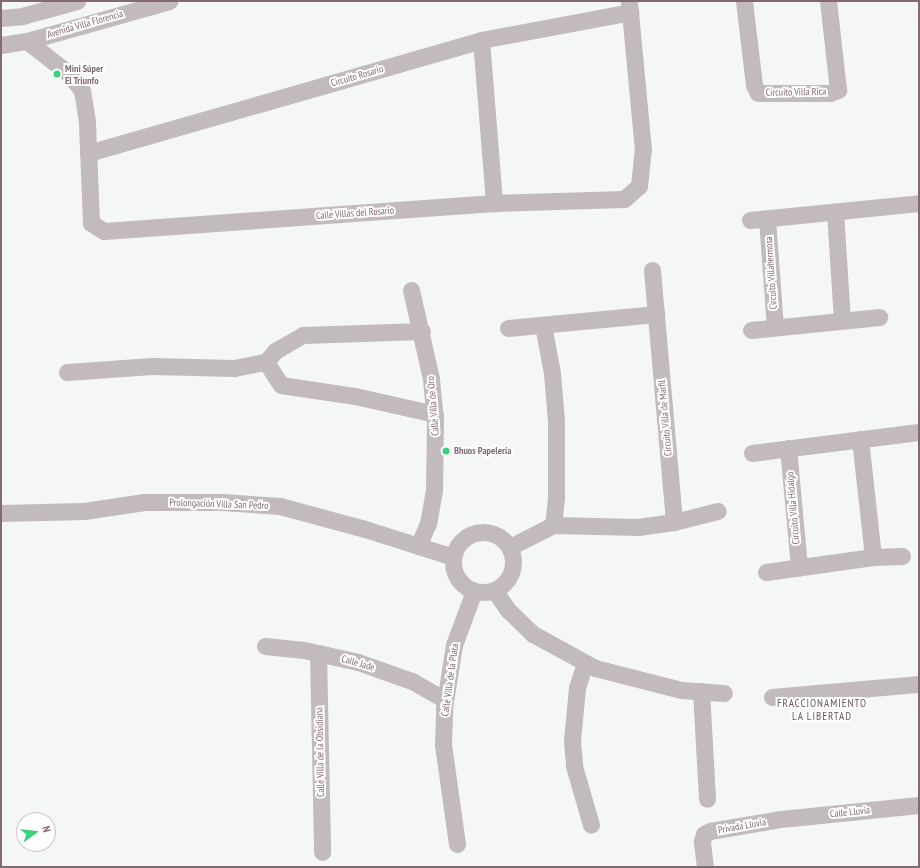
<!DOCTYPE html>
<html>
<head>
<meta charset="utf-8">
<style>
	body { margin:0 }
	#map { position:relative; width:920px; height:868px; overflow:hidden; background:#f4f6f7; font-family:"PT Sans Narrow",sans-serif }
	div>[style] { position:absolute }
	.minor>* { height:17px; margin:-8.5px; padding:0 8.5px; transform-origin:8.5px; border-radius:8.5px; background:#c2babd }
	.minor>.ring { margin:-8.5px; padding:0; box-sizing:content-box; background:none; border:17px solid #c2babd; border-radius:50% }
	.dots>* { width:11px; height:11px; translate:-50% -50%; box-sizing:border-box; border:2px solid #fff; border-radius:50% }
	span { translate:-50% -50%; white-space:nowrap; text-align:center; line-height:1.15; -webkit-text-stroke:4px #fff; paint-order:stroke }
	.street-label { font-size:10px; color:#826972 }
	.poi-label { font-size:10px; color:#826972; font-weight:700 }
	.left { translate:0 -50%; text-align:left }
	.neighbourhood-label { font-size:11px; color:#68565c; letter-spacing:1px }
	.frame { position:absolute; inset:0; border:2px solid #826972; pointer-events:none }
	.north { position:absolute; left:16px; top:812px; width:40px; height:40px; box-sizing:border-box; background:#fff; border:1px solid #cdc3c7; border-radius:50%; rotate:75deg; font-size:11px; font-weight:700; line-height:16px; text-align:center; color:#826972 }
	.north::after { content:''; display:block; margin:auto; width:14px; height:18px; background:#39d27b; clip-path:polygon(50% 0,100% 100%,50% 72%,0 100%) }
</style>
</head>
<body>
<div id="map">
	<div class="minor">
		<div style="left:744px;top:1px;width:85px;rotate:83.2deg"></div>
		<div style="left:754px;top:85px;width:9px;rotate:63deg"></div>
		<div style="left:758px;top:93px;width:72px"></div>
		<div style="left:830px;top:93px;width:9px;rotate:-21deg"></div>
		<div style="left:838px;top:90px;width:90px;rotate:-96.4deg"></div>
		<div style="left:1px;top:18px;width:21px;rotate:-5deg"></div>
		<div style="left:22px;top:16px;width:57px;rotate:-15.3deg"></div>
		<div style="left:481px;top:40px;width:164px;rotate:85.4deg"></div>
		<div style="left:27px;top:41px;width:52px;rotate:38deg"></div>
		<div style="left:68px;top:73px;width:22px;rotate:51deg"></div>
		<div style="left:82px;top:90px;width:33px;rotate:81deg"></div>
		<div style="left:87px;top:123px;width:100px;rotate:87.7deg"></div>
		<div style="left:91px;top:223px;width:15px;rotate:32deg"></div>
		<div style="left:104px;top:231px;width:391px;rotate:-4.1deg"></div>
		<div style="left:494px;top:203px;width:130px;rotate:-1.8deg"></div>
		<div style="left:624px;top:199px;width:20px;rotate:-41deg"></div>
		<div style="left:639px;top:186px;width:36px;rotate:-84deg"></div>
		<div style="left:643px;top:150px;width:150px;rotate:-95.4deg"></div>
		<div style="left:1px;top:45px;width:26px;rotate:-9deg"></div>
		<div style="left:27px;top:41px;width:148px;rotate:-15.7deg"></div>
		<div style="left:88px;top:153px;width:409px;rotate:-16deg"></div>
		<div style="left:481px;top:40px;width:152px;rotate:-10.6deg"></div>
		<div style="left:835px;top:212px;width:108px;rotate:86.3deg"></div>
		<div style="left:767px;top:219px;width:108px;rotate:85.8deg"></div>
		<div style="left:750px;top:220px;width:170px;rotate:-5.7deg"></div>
		<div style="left:652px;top:270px;width:253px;rotate:85deg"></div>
		<div style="left:411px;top:290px;width:91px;rotate:77.3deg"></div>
		<div style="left:431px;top:379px;width:42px;rotate:84.6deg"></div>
		<div style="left:435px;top:421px;width:69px;rotate:90.8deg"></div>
		<div style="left:434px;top:490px;width:34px;rotate:100deg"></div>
		<div style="left:428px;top:523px;width:25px;rotate:113deg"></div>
		<div style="left:543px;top:325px;width:49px;rotate:79.4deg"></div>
		<div style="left:552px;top:373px;width:48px;rotate:85.2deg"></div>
		<div style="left:556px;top:421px;width:77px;rotate:90deg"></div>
		<div style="left:556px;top:498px;width:27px;rotate:96deg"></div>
		<div style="left:508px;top:328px;width:149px;rotate:-5.4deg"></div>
		<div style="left:751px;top:330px;width:129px;rotate:-5.8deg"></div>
		<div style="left:266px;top:362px;width:14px;rotate:-51deg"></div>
		<div style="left:275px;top:351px;width:32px;rotate:-30deg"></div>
		<div style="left:303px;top:335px;width:119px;rotate:-1.9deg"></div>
		<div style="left:67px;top:372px;width:85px;rotate:-4deg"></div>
		<div style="left:152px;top:366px;width:82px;rotate:1.4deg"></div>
		<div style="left:234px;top:368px;width:33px;rotate:-11deg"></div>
		<div style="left:266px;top:362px;width:27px;rotate:57deg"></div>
		<div style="left:281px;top:385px;width:75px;rotate:8.5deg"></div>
		<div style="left:355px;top:396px;width:82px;rotate:12.7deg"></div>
		<div style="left:860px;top:439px;width:119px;rotate:83.7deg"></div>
		<div style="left:788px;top:448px;width:120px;rotate:84.7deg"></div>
		<div style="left:752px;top:453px;width:168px;rotate:-7.2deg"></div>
		<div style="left:1px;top:513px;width:83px;rotate:-1.4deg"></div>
		<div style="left:84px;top:511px;width:61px;rotate:-8.5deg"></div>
		<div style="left:144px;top:502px;width:78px"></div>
		<div style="left:222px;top:502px;width:58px;rotate:3.9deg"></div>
		<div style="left:280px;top:506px;width:88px;rotate:15.1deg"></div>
		<div style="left:365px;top:529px;width:92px;rotate:17.7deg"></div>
		<div class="ring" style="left:453px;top:532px;width:43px;height:43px"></div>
		<div style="left:510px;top:547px;width:48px;rotate:-27.1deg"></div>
		<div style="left:553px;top:525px;width:85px;rotate:1.3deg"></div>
		<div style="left:638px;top:527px;width:36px;rotate:-8deg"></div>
		<div style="left:674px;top:522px;width:45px;rotate:-14deg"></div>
		<div style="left:766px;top:572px;width:108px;rotate:-8deg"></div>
		<div style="left:873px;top:557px;width:29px;rotate:-2deg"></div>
		<div style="left:495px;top:591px;width:23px;rotate:56deg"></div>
		<div style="left:508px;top:610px;width:35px;rotate:44deg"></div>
		<div style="left:533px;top:634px;width:71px;rotate:28.7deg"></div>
		<div style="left:595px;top:668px;width:89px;rotate:14.3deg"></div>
		<div style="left:681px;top:690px;width:43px;rotate:4deg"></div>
		<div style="left:265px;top:646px;width:39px;rotate:6deg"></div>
		<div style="left:304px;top:650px;width:55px;rotate:12.5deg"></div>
		<div style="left:358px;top:662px;width:57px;rotate:19.4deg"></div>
		<div style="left:412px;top:681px;width:38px;rotate:30deg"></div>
		<div style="left:318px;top:653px;width:199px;rotate:88.8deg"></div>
		<div style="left:585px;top:663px;width:26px;rotate:108deg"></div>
		<div style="left:577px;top:688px;width:53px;rotate:95.4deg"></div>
		<div style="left:572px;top:741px;width:25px;rotate:85deg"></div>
		<div style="left:574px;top:766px;width:61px;rotate:73.9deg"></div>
		<div style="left:701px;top:691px;width:108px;rotate:86.8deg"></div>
		<div style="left:772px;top:697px;width:148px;rotate:-5.1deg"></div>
		<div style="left:457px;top:844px;width:101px;rotate:-98deg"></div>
		<div style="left:443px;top:744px;width:36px;rotate:-88deg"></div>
		<div style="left:444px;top:708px;width:64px;rotate:-81deg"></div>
		<div style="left:454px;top:645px;width:58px;rotate:-69.7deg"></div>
		<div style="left:705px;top:867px;width:26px;rotate:-97deg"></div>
		<div style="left:702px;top:841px;width:7px;rotate:-74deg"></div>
		<div style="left:704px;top:834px;width:7px;rotate:-27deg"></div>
		<div style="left:710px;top:831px;width:72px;rotate:-9.6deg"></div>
		<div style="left:781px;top:819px;width:139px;rotate:-5.8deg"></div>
	</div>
	<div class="dots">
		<div style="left:57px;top:74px;background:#39d27b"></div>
		<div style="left:446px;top:451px;background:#39d27b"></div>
	</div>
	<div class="street-label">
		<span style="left:85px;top:24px;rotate:-16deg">Avenida Villa Florencia</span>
		<span style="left:357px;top:76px;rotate:-16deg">Circuito Rosario</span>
		<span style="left:796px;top:92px;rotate:-1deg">Circuito Villa Rica</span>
		<span style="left:355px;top:213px;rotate:-4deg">Calle Villas del Rosario</span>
		<span style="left:771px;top:273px;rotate:-94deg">Circuito Villahermosa</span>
		<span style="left:433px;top:406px;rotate:-95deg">Calle Villa de Oro</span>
		<span style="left:665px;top:418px;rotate:-95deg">Circuito Villa de Marfil</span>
		<span style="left:219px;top:504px;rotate:2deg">Prolongación Villa San Pedro</span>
		<span style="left:793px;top:508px;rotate:-95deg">Circuito Villa Hidalgo</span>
		<span style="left:358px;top:663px;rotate:16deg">Calle Jade</span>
		<span style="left:450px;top:680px;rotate:-82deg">Calle Villa de la Plata</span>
		<span style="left:320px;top:752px;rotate:-91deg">Calle Villa de la Obsidiana</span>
		<span style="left:850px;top:812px;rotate:-6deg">Calle Lluvia</span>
		<span style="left:742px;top:826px;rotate:-10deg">Privada Lluvia</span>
	</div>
	<div class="poi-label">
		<span class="left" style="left:65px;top:74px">Mini Súper<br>El Triunfo</span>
		<span class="left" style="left:454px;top:451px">Bhuos Papelería</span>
	</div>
	<div class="neighbourhood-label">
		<span style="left:822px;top:710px">FRACCIONAMIENTO<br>LA LIBERTAD</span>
	</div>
	<div class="frame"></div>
	<div class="north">N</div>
</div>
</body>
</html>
